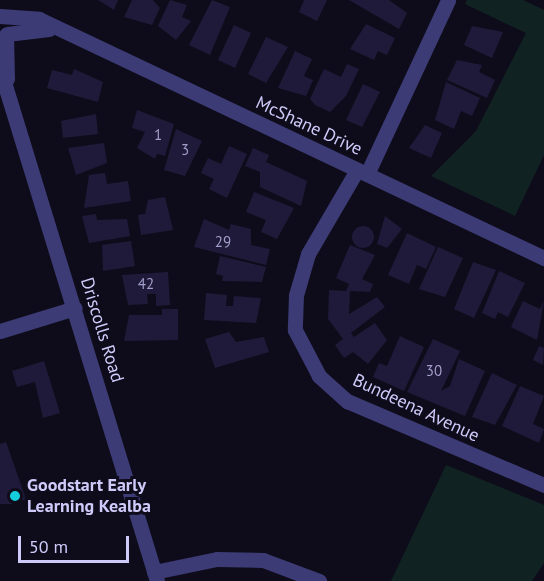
<!DOCTYPE html>
<html>
<head>
<meta charset="utf-8">
<style>
	body { margin:0 }
	#map { position:relative; width:544px; height:581px; overflow:hidden; background:#0e0c1a; font-family:"PT Sans",sans-serif }
	div>[style] { position:absolute }
	.green>* { inset:0; background:#102322 }
	.building>* { inset:0; background:#1f1a39 }
	.round { border-radius:50% }
	.minor>* { height:15px; margin:-7.5px; padding:0 7.5px; transform-origin:7.5px; border-radius:7.5px; background:#3c3b75 }
	.dots>* { width:16px; height:16px; translate:-50% -50%; box-sizing:border-box; border:3px solid #0e0c1a; border-radius:50% }
	span { translate:-50% -50%; white-space:nowrap; text-align:center; line-height:1.15; -webkit-text-stroke:6px #0e0c1a; paint-order:stroke }
	.number-label { font-size:15px; color:#a29eca }
	.number-label span { -webkit-text-stroke-width:0 }
	.street-label { font-size:18px; color:#cecafa }
	.poi-label { font-size:18px; color:#cecafa; font-weight:700 }
	.left { translate:0 -50%; text-align:left }
	.scale { position:absolute; left:18px; top:536px; width:111px; height:27px; box-sizing:border-box; border:3px solid #cecafa; border-top:0; padding-left:8px; font-size:18px; line-height:21px; white-space:nowrap; color:#cecafa; -webkit-text-stroke:4px #0e0c1a; paint-order:stroke }
</style>
</head>
<body>
<div id="map">
	<div class="green">
		<div style="clip-path:polygon(467px 0,523px 0,544px 10px,544px 155px,515px 216px,431px 176px,476px 131px,526px 33px,465px 4px)"></div>
		<div style="clip-path:polygon(446px 465px,544px 505px,544px 563px,532px 581px,391px 581px)"></div>
	</div>
	<div class="building">
		<div style="clip-path:polygon(98px 0,118px 0,114px 10px)"></div>
		<div style="clip-path:polygon(132px 0,153px 0,160px 8px,152px 25px,124px 17px)"></div>
		<div style="clip-path:polygon(170px 0,187px 5px,182px 17px,191px 21px,176px 40px,158px 26px)"></div>
		<div style="clip-path:polygon(212px 0,230px 7px,210px 55px,189px 45px)"></div>
		<div style="clip-path:polygon(304px 0,327px 0,317px 21px,299px 12px)"></div>
		<div style="clip-path:polygon(349px 0,389px 0,407px 13px,399px 29px)"></div>
		<div style="clip-path:polygon(366px 24px,395px 38px,387px 55px,378px 51px,374px 60px,350px 49px)"></div>
		<div style="clip-path:polygon(234px 25px,251px 33px,235px 68px,218px 60px)"></div>
		<div style="clip-path:polygon(472px 26px,503px 32px,492px 58px,464px 45px)"></div>
		<div style="clip-path:polygon(266px 37px,288px 47px,266px 83px,248px 74px)"></div>
		<div style="clip-path:polygon(295px 51px,312px 59px,304px 76px,313px 80px,306px 96px,278px 88px)"></div>
		<div style="clip-path:polygon(457px 60px,482px 65px,479px 72px,495px 80px,487px 98px,447px 80px)"></div>
		<div style="clip-path:polygon(347px 64px,359px 69px,346px 96px,330px 112px,315px 105px,310px 99px,324px 69px,341px 77px)"></div>
		<div style="clip-path:polygon(74px 69px,103px 82px,98px 102px,47px 88px,52px 70px,72px 75px)"></div>
		<div style="clip-path:polygon(446px 82px,480px 98px,472px 116px,461px 111px,454px 129px,435px 120px)"></div>
		<div style="clip-path:polygon(363px 84px,380px 92px,362px 127px,346px 120px)"></div>
		<div style="clip-path:polygon(137px 110px,174px 124px,165px 156px,157px 154px,155px 159px,137px 148px,145px 132px,132px 128px)"></div>
		<div style="clip-path:polygon(96px 114px,98px 134px,63px 138px,61px 121px)"></div>
		<div style="clip-path:polygon(425px 125px,442px 133px,431px 158px,409px 148px)"></div>
		<div style="clip-path:polygon(176px 129px,202px 141px,185px 176px,164px 170px)"></div>
		<div style="clip-path:polygon(104px 143px,107px 163px,76px 175px,68px 148px)"></div>
		<div style="clip-path:polygon(229px 146px,247px 154px,227px 198px,209px 189px,214px 179px,201px 173px,208px 158px,221px 164px)"></div>
		<div style="clip-path:polygon(253px 148px,269px 155px,266px 162px,307px 181px,301px 206px,260px 187px,260px 172px,245px 166px)"></div>
		<div style="clip-path:polygon(105px 173px,107px 184px,128px 181px,131px 201px,84px 208px,89px 175px)"></div>
		<div style="clip-path:polygon(254px 192px,294px 208px,277px 239px,261px 232px,266px 220px,246px 212px)"></div>
		<div style="clip-path:polygon(165px 197px,173px 230px,141px 235px,138px 215px,145px 214px,148px 200px)"></div>
		<div style="clip-path:polygon(96px 214px,97px 220px,127px 219px,130px 236px,89px 243px,82px 216px)"></div>
		<div style="clip-path:polygon(385px 216px,402px 229px,387px 248px,377px 244px)"></div>
		<div style="clip-path:polygon(204px 219px,229px 230px,231px 224px,251px 229px,251px 245px,270px 249px,266px 265px,194px 247px)"></div>
		<div class="round" style="left:352px;top:226px;width:22px;height:22px"></div>
		<div style="clip-path:polygon(407px 233px,436px 247px,426px 269px,417px 265px,409px 284px,388px 275px)"></div>
		<div style="clip-path:polygon(131px 241px,135px 266px,103px 271px,102px 245px)"></div>
		<div style="clip-path:polygon(350px 245px,375px 255px,362px 279px,373px 284px,370px 292px,350px 291px,349px 314px,377px 297px,385px 307px,351px 333px,354px 337px,375px 323px,387px 340px,368px 364px,353px 352px,344px 358px,335px 345px,343px 339px,328px 319px,329px 290px,346px 291px,349px 284px,336px 278px)"></div>
		<div style="clip-path:polygon(438px 247px,463px 258px,445px 297px,419px 289px)"></div>
		<div style="clip-path:polygon(220px 256px,266px 267px,262px 282px,222px 281px,223px 276px,216px 274px)"></div>
		<div style="clip-path:polygon(473px 262px,496px 270px,474px 318px,454px 309px)"></div>
		<div style="clip-path:polygon(499px 271px,525px 283px,508px 317px,498px 312px,495px 319px,482px 313px)"></div>
		<div style="clip-path:polygon(168px 272px,170px 305px,156px 306px,156px 294px,147px 294px,148px 304px,128px 305px,122px 275px)"></div>
		<div style="clip-path:polygon(206px 293px,227px 295px,226px 306px,233px 306px,234px 296px,261px 298px,256px 323px,204px 320px)"></div>
		<div style="clip-path:polygon(523px 301px,540px 309px,544px 301px,537px 340px,511px 327px)"></div>
		<div style="clip-path:polygon(162px 309px,178px 309px,178px 340px,124px 341px,129px 315px,162px 315px)"></div>
		<div style="clip-path:polygon(229px 332px,236px 342px,264px 337px,269px 352px,215px 368px,205px 339px)"></div>
		<div style="clip-path:polygon(400px 336px,424px 347px,404px 391px,373px 377px,379px 363px,387px 366px)"></div>
		<div style="clip-path:polygon(433px 339px,460px 351px,441px 391px,450px 386px,459px 359px,485px 371px,465px 416px,407px 392px)"></div>
		<div style="clip-path:polygon(539px 346px,544px 348px,543px 365px,533px 360px)"></div>
		<div style="clip-path:polygon(44px 361px,60px 413px,43px 418px,35px 382px,17px 387px,12px 371px)"></div>
		<div style="clip-path:polygon(492px 373px,517px 385px,495px 425px,472px 417px)"></div>
		<div style="clip-path:polygon(520px 386px,544px 396px,533px 424px,544px 429px,539px 443px,502px 426px)"></div>
		<div style="clip-path:polygon(6px 442px,26px 499px,13px 504px,0 504px,0 444px)"></div>
	</div>
	<div class="minor">
		<div style="left:0;top:16px;width:39px;rotate:4deg"></div>
		<div style="left:39px;top:19px;width:559px;rotate:25.33deg"></div>
		<div style="left:7px;top:34px;width:42px;rotate:-6.8deg"></div>
		<div style="left:6px;top:35px;width:44px;rotate:88.7deg"></div>
		<div style="left:0;top:69px;width:536px;rotate:72.95deg"></div>
		<div style="left:357px;top:170px;width:97px;rotate:120.3deg"></div>
		<div style="left:308px;top:254px;width:43px;rotate:106.3deg"></div>
		<div style="left:296px;top:295px;width:35px;rotate:92deg"></div>
		<div style="left:295px;top:330px;width:52px;rotate:62.4deg"></div>
		<div style="left:319px;top:376px;width:38px;rotate:42deg"></div>
		<div style="left:347px;top:401px;width:214px;rotate:23.1deg"></div>
		<div style="left:367px;top:174px;width:192px;rotate:-65deg"></div>
		<div style="left:0;top:331px;width:78px;rotate:-17deg"></div>
		<div style="left:154px;top:572px;width:64px;rotate:-11.7deg"></div>
		<div style="left:217px;top:559px;width:46px;rotate:1.2deg"></div>
		<div style="left:263px;top:560px;width:60px;rotate:20.6deg"></div>
	</div>
	<div class="dots">
		<div style="left:15px;top:496px;background:#14cedc"></div>
	</div>
	<div class="number-label">
		<span style="left:158px;top:135px">1</span>
		<span style="left:185px;top:150px">3</span>
		<span style="left:223px;top:242px">29</span>
		<span style="left:146px;top:284px">42</span>
		<span style="left:434px;top:371px">30</span>
	</div>
	<div class="street-label">
		<span style="left:309px;top:126px;rotate:25deg">McShane Drive</span>
		<span style="left:102px;top:330px;rotate:73deg">Driscolls Road</span>
		<span style="left:416px;top:408px;rotate:25deg">Bundeena Avenue</span>
	</div>
	<div class="poi-label">
		<span class="left" style="left:27px;top:496px">Goodstart Early<br>Learning Kealba</span>
	</div>
	<div class="scale">50 m</div>
</div>
</body>
</html>
